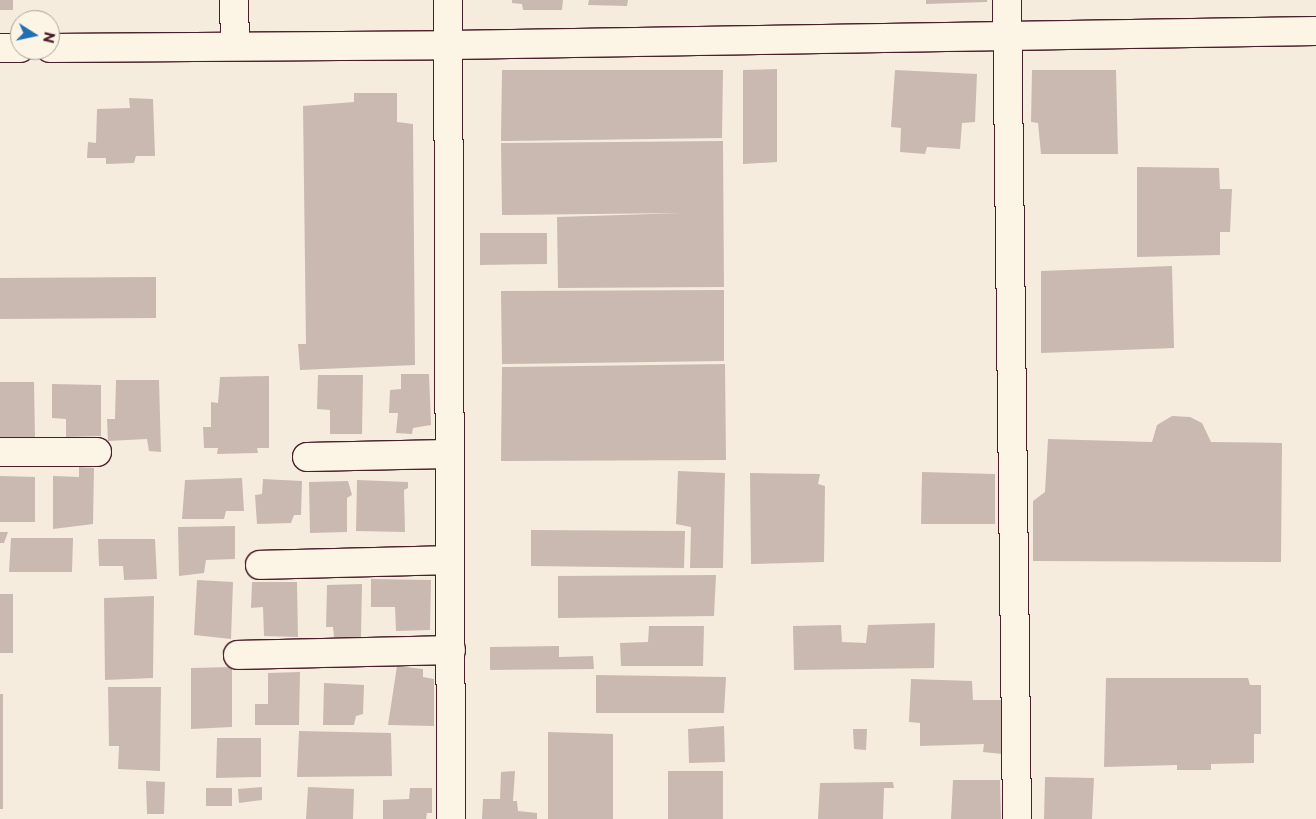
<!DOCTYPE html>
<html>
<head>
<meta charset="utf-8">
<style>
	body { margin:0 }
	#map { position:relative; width:1316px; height:819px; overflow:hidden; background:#f5ecde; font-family:"Playpen Sans",sans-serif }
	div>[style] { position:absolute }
	.building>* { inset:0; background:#cab9b1 }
	.roads { filter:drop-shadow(1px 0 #4a1f2b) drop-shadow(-1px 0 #4a1f2b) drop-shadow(0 1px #4a1f2b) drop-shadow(0 -1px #4a1f2b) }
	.minor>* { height:28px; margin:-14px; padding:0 14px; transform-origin:14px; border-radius:14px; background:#fcf5e5 }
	span { translate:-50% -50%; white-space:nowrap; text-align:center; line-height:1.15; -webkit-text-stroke:4px #fcf5e5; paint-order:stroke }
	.north { position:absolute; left:10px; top:10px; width:50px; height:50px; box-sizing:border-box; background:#fcf5e5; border:1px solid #b59f9b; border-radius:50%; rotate:100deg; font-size:14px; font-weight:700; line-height:20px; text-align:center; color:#4a1f2b }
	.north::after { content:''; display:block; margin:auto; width:18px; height:22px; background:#1f6fb2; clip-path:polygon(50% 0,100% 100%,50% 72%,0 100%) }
</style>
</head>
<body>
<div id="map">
	<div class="building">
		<div style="clip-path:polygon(0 0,13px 0,13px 10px,0 10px)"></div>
		<div style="clip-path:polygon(512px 0,563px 0,562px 10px,523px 10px,522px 4px,512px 3px)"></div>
		<div style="clip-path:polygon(589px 0,628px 0,627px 6px,588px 5px)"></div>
		<div style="clip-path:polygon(926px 0,987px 0,987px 2px,926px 4px)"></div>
		<div style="clip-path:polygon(777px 69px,777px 162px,743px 164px,743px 70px)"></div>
		<div style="clip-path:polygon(502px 70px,723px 70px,722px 138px,501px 141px)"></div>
		<div style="clip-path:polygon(895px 70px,977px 74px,975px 122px,962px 123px,960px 149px,927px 147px,925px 154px,900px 152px,901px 128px,891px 127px)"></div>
		<div style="clip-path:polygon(1032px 70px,1116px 70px,1118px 154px,1041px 154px,1038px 123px,1031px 122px)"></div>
		<div style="clip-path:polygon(354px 93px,397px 93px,397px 122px,413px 124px,415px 365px,300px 370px,298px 344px,306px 344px,303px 106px,354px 102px)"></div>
		<div style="clip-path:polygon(129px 98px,153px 99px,155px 156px,136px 156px,134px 163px,106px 164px,106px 158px,87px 158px,88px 142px,96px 143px,97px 109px,130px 108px)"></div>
		<div style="clip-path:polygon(723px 141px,724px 287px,558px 288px,557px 217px,683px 213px,502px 215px,501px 143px)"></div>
		<div style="clip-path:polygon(1137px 167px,1219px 168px,1220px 189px,1232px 189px,1230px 232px,1220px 232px,1220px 255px,1137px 257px)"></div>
		<div style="clip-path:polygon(480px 233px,547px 233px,547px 264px,480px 265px)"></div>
		<div style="clip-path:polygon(1172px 266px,1174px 348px,1041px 353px,1041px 271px)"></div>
		<div style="clip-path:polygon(156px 277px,156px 318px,0 319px,0 278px)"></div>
		<div style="clip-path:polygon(724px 290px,724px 361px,502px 364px,501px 291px)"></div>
		<div style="clip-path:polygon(725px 364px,726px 460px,501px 461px,502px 367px)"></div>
		<div style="clip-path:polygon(401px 374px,429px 374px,431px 425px,413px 428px,412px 434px,396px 433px,398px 413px,389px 413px,390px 390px,401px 389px)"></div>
		<div style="clip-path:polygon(318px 375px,363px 375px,362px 434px,330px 434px,330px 410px,317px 409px)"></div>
		<div style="clip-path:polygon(269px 376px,269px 448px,257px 448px,258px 453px,217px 454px,218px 448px,204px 448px,203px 427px,211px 427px,211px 402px,218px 403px,220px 377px)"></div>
		<div style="clip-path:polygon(116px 380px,159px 380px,161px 452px,149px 451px,147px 439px,108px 441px,107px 419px,115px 419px)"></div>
		<div style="clip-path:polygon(0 382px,34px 382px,35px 439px,0 438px)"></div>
		<div style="clip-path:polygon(52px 384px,101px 385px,101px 436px,66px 437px,66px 419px,52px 418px)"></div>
		<div style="clip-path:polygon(1172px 416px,1190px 417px,1202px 423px,1211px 442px,1282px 443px,1281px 562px,1033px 561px,1033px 501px,1045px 492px,1048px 439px,1152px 442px,1157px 425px)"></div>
		<div style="clip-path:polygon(79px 467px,94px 468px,93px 524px,53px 529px,53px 476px,79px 477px)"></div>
		<div style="clip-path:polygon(678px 471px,725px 473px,723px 568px,690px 568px,691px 527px,676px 524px)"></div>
		<div style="clip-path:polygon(922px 472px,995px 474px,995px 524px,921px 524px)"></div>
		<div style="clip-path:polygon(750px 473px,820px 474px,818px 484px,825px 486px,824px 562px,751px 564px)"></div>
		<div style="clip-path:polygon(0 476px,35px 477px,35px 522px,0 522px)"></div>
		<div style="clip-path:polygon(242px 478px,244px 511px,226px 511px,224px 519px,182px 519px,185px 480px)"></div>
		<div style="clip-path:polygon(263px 479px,302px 481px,301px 515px,294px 515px,291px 523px,257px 524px,255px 495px,262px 494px)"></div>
		<div style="clip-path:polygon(357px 480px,408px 482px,408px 488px,404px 490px,405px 532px,356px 531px)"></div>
		<div style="clip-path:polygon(348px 481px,352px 495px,347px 498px,347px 532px,310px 533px,309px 482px)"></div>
		<div style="clip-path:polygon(235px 526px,235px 559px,206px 560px,204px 573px,179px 576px,178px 527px)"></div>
		<div style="clip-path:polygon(531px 530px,685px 531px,684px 568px,531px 566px)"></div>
		<div style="clip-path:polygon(0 532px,8px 532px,4px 543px,0 543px)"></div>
		<div style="clip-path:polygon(11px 538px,73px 538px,72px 572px,9px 572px)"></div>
		<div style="clip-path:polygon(98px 539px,155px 539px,157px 579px,124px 580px,123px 566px,99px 566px)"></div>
		<div style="clip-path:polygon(716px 575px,714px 616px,558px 618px,558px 576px)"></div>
		<div style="clip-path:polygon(371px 579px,431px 580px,430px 630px,396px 631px,395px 607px,371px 607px)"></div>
		<div style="clip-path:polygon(197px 580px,233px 582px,231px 639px,194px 635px)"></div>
		<div style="clip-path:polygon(252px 582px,297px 582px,298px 637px,264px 636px,263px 607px,251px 608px)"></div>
		<div style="clip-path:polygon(362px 584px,361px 637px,334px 637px,333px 627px,326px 627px,327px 585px)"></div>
		<div style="clip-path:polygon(0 594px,13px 594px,13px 653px,0 653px)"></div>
		<div style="clip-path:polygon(154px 596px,153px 678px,105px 680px,104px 598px)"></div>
		<div style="clip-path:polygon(935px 623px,934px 668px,794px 670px,793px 626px,841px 625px,842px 642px,866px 643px,868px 625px)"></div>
		<div style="clip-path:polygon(649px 626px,704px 626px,703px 666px,621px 666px,620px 643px,648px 642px)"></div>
		<div style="clip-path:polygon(559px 646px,559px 657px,593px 656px,594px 669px,490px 670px,490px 647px)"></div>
		<div style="clip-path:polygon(397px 666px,423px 669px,423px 677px,434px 679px,434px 726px,388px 725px)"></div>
		<div style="clip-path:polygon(232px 667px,232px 727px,191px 729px,191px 668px)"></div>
		<div style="clip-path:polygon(300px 672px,299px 725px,255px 725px,255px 704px,268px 704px,268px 673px)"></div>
		<div style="clip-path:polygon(596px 675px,726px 677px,724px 713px,596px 713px)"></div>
		<div style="clip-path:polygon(1106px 678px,1248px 678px,1250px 685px,1261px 685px,1261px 734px,1254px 734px,1254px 763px,1211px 764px,1211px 770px,1177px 770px,1177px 765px,1104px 767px)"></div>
		<div style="clip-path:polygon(911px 679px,972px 681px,973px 700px,1003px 700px,1002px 754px,983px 752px,984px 744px,920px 746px,920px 723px,909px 722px)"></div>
		<div style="clip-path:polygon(324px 683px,364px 685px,363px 714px,356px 716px,354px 725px,323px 725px)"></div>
		<div style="clip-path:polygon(108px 687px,161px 687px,160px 771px,118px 769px,119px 746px,109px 746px)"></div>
		<div style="clip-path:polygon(0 694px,3px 694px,3px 809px,0 809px)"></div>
		<div style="clip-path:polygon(724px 726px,725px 762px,689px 763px,688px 729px)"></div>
		<div style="clip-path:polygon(853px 729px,867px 729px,866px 750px,854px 749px)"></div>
		<div style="clip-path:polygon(299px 731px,391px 733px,392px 776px,297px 777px)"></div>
		<div style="clip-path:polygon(548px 732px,613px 734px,613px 819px,548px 819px)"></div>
		<div style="clip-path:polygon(217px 738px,261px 738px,261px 777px,216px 778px)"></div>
		<div style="clip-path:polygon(515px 771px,513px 801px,517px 801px,518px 811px,537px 813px,537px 819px,482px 819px,483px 799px,500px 799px,501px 772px)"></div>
		<div style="clip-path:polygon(668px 771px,723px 771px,723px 819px,668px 819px)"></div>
		<div style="clip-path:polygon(1045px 777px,1094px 778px,1092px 819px,1044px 819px)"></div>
		<div style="clip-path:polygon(953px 780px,1000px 780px,1001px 819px,951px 819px)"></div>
		<div style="clip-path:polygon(146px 781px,165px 782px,164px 814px,147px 814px)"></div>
		<div style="clip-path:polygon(893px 782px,894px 788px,884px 788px,883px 819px,818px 819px,820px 783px)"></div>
		<div style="clip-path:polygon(262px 787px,262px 800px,239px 803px,238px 789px)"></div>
		<div style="clip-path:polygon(308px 787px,354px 789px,353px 819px,306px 819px)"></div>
		<div style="clip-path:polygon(206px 788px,232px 788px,232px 806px,206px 806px)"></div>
		<div style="clip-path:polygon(410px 788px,432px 788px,432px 813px,427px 813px,426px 819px,383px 819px,383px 800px,409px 799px)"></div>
	</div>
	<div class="roads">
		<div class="minor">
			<div style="left:234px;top:0;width:44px;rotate:88.7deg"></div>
			<div style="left:448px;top:0;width:819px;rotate:89.79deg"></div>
			<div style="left:1007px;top:0;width:819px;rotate:89.3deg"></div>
			<div style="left:0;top:48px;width:20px"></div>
			<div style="left:50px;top:48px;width:399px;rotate:-0.4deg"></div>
			<div style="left:449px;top:45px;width:867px;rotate:-0.93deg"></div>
			<div style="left:0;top:452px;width:97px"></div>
			<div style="left:307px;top:457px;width:141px;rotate:-1.2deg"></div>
			<div style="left:260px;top:565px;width:190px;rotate:-1.5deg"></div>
			<div style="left:238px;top:655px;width:213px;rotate:-1.3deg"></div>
		</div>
	</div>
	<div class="north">N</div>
</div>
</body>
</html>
